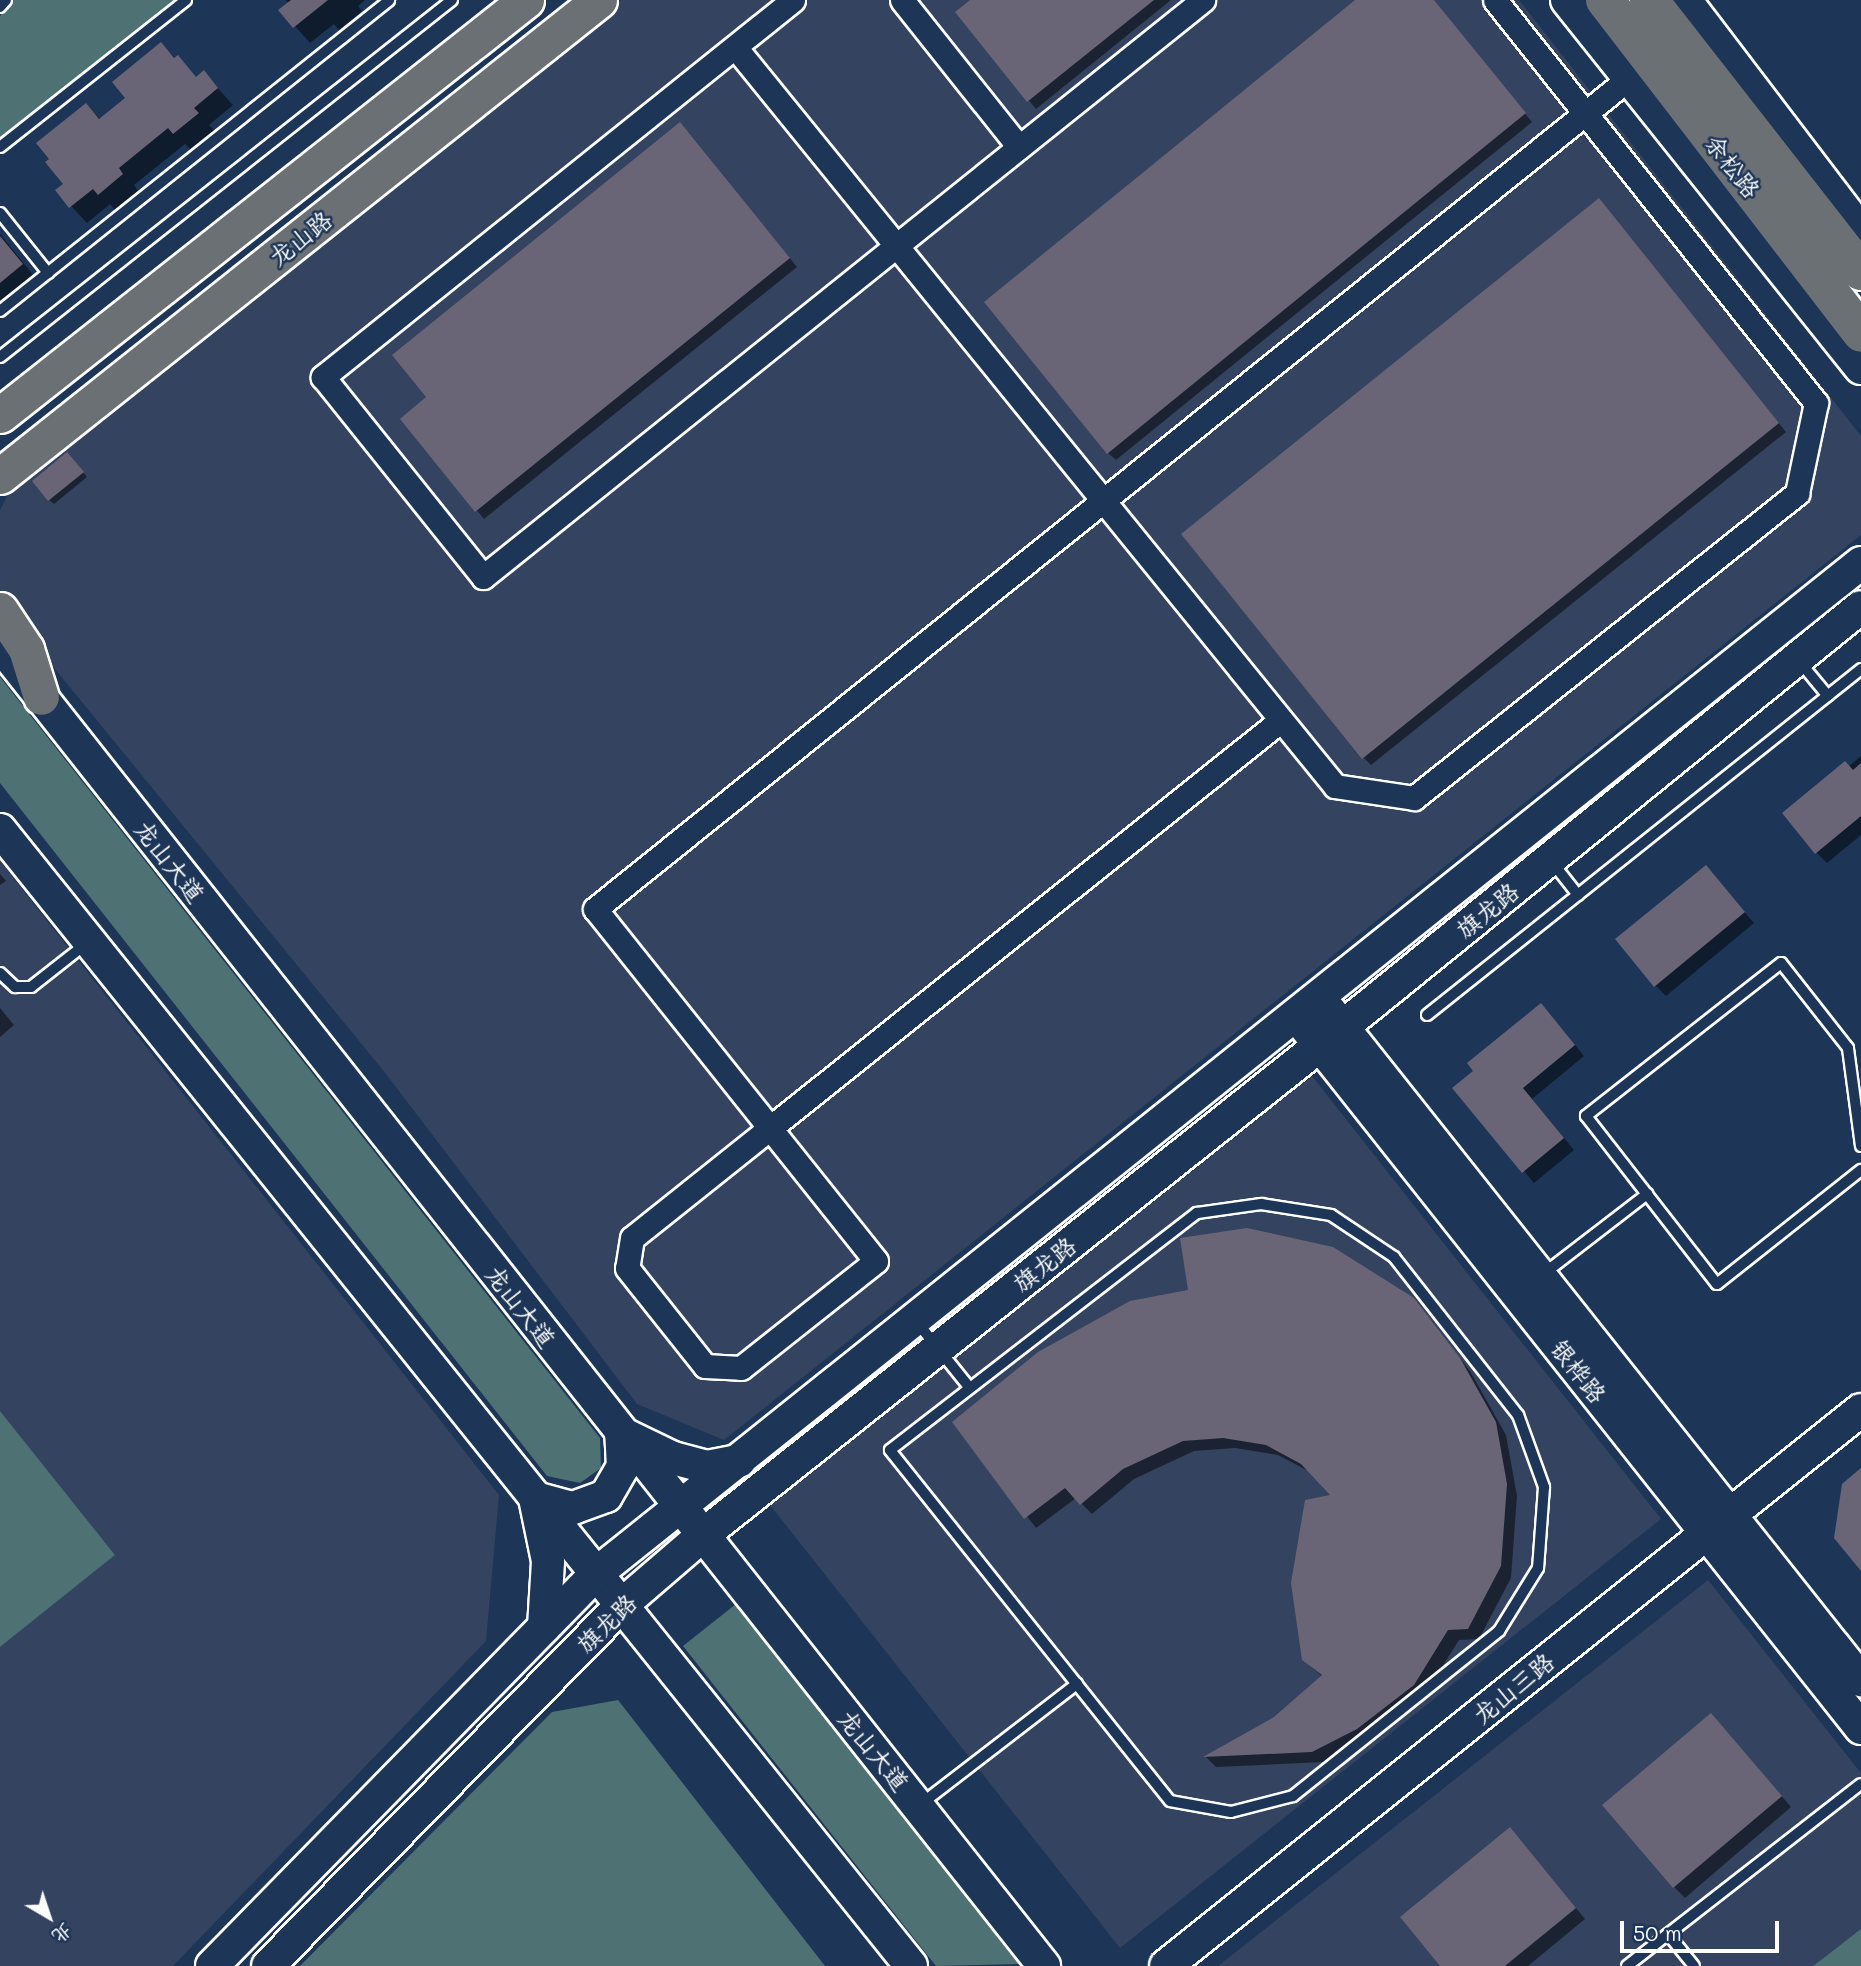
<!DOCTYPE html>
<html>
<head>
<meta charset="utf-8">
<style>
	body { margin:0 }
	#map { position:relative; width:1861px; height:1966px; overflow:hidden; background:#1d3557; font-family:Mali,"LXGW WenKai TC",sans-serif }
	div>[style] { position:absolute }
	.built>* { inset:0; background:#344360 }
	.green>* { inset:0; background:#4e7273 }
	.shadow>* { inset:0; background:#0007 }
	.building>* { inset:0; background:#6a6576 }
	.roads { filter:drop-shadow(2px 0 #fff) drop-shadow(-2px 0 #fff) drop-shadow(0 2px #fff) drop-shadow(0 -2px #fff) }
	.lane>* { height:10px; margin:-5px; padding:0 5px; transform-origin:5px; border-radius:5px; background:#1d3557 }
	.street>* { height:23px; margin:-11.5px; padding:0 11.5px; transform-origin:11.5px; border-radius:11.5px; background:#1d3557 }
	.secondary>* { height:32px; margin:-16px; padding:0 16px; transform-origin:16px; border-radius:16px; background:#1d3557 }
	.primary>* { height:35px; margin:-17.5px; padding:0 17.5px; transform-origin:17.5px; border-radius:17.5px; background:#6a7074 }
	.highway>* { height:38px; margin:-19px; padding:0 19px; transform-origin:19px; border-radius:19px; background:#6a7074 }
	span { translate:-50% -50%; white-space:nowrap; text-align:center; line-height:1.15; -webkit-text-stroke:5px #1d3557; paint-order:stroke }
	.street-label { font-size:24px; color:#fff }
	.north { position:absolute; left:14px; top:1882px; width:70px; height:70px; -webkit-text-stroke:5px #1d3557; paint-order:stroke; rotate:141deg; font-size:19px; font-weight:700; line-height:28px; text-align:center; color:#fff }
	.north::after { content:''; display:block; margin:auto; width:24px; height:32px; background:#fff; clip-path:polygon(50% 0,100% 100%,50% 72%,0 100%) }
	.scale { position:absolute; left:1620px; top:1921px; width:159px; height:32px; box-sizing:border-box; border:4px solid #fff; border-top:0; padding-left:9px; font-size:21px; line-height:24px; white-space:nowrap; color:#fff; -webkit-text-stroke:5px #1d3557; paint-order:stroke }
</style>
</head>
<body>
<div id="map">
	<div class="built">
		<div style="clip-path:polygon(621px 0,1519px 0,1861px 436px,1861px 535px,724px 1440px,637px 1404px,386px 1074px,19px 625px,0 593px,0 510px,12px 487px)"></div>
		<div style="clip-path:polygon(0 861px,499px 1495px,486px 1641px,173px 1966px,0 1966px,0 1647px,115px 1555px,0 1411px)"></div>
		<div style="clip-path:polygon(1312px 1076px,1661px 1519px,1120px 1948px,770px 1505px)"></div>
		<div style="clip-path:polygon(1708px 1580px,1861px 1773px,1861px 1966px,1218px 1966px)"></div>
	</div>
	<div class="green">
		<div style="clip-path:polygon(12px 0,177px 0,0 139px,0 16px)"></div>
		<div style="clip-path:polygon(0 677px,600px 1438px,601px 1468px,580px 1483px,547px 1476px,0 783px)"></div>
		<div style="clip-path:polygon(0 1411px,115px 1555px,0 1647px)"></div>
		<div style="clip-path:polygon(736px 1604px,1020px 1964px,936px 1966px,683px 1646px)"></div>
		<div style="clip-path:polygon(618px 1700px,825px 1966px,300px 1966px,552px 1712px)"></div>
		<div style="clip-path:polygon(1861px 1929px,1861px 1966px,1813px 1966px,1825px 1957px)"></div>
	</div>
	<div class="shadow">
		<div style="clip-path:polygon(286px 0,365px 0,358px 6px,362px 11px,339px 30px,334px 24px,310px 43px,281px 10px,289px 4px)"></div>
		<div style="clip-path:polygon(973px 0,1171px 0,1036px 109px,957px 13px)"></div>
		<div style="clip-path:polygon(1357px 0,1433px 0,1532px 122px,1116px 460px,1108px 453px)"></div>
		<div style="clip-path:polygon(161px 45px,197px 78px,204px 73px,233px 105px,209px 125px,214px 130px,190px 149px,185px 144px,134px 185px,138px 191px,115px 210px,110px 204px,87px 223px,57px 191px,65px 184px,86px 105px,101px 120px,127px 98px)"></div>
		<div style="clip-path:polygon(688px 132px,797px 267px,484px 519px,402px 419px,429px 397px)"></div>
		<div style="clip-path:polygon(1606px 208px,1786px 432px,1371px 765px,1363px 757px)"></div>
		<div style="clip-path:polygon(0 234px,38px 281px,0 311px)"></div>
		<div style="clip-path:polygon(72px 459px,87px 477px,54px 504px,49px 500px)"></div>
		<div style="clip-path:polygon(1861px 756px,1861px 835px,1827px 863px,1817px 853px,1848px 767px)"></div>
		<div style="clip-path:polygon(1706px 867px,1754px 923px,1666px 996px,1655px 985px)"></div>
		<div style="clip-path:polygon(0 874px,6px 881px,0 885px)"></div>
		<div style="clip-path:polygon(0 1008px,14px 1025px,0 1037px)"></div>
		<div style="clip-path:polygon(1551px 1016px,1584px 1056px,1532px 1099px,1574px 1150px,1534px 1183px,1455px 1088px)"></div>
		<div style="clip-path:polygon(1413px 1299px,1470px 1371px,1506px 1435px,1517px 1496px,1511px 1578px,1479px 1639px,1459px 1640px,1424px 1696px,1368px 1739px,1323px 1762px,1216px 1767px,1206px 1757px,1275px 1719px,1323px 1677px,1303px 1660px,1333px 1496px,1312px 1473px,1278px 1455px,1235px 1448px,1194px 1451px,1134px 1479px,1092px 1514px,1076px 1498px,1036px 1528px,954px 1422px)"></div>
		<div style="clip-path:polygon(1721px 1726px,1791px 1807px,1685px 1898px,1674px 1887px)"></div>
		<div style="clip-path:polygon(1520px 1840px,1585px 1919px,1528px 1966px,1443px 1966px)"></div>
	</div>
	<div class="building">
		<div style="clip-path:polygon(291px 0,328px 0,293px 28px,278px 10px)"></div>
		<div style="clip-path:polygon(970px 0,1154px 0,1027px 102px,955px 12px)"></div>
		<div style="clip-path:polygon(1355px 0,1434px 0,1526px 113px,1107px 454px,984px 302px)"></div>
		<div style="clip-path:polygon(161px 42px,174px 58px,178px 55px,196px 77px,204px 70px,218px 88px,194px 108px,199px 113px,173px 134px,168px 128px,119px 168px,123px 174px,98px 195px,93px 189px,69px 208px,55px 190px,63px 184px,45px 162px,49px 159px,36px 143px,86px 103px,99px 119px,125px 98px,112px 82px)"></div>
		<div style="clip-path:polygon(680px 122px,790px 258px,475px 512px,400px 419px,426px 397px,392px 355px)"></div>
		<div style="clip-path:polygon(1599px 198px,1779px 423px,1362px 759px,1181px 534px)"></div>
		<div style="clip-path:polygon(0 236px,23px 264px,0 283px)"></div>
		<div style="clip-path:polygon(67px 452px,84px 472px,48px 501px,32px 481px)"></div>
		<div style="clip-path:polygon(1845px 761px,1853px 770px,1861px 763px,1861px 816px,1815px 854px,1782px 813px)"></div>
		<div style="clip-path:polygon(1706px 865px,1745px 912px,1654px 987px,1615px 939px)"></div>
		<div style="clip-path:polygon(1541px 1003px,1575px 1045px,1523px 1088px,1564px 1138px,1522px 1173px,1452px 1088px,1473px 1071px,1467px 1063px)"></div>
		<div style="clip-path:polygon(1247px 1228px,1333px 1247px,1414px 1298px,1460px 1358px,1496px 1422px,1507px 1484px,1501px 1566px,1468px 1629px,1448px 1630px,1414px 1685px,1357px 1729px,1312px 1752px,1203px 1757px,1274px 1717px,1322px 1675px,1302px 1660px,1291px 1583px,1305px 1500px,1330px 1495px,1301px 1464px,1266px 1445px,1223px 1438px,1183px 1441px,1123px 1469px,1080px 1505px,1065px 1488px,1024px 1519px,952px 1422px,1038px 1352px,1130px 1301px,1188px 1290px,1180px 1238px)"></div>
		<div style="clip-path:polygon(1861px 1468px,1861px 1571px,1834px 1538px,1842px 1484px)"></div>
		<div style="clip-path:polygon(1711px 1713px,1782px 1796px,1673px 1888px,1602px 1805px)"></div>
		<div style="clip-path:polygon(1510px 1827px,1576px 1908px,1505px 1966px,1440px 1966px,1400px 1917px)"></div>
	</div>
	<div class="roads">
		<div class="lane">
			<div style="left:0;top:7px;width:9px;rotate:-49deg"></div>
			<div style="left:0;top:147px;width:237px;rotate:-38.3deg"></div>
			<div style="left:0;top:213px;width:77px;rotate:51.3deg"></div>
			<div style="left:0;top:311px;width:498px;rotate:-38.6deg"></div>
			<div style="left:0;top:357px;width:576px;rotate:-38.3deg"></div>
			<div style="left:1799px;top:661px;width:45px;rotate:50.4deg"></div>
			<div style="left:1552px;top:862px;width:42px;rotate:51.8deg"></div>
			<div style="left:0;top:973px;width:21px;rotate:43deg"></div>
			<div style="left:15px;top:987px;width:16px"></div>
			<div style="left:31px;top:987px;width:71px;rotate:-38.2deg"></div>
			<div style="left:1427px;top:1015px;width:555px;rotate:-38.56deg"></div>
			<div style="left:1861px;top:1146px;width:99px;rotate:-97.6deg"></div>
			<div style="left:1848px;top:1048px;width:108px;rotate:-128.2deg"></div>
			<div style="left:1781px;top:963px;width:248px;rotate:141.9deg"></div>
			<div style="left:1586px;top:1116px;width:213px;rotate:52.1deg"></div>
			<div style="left:1717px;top:1284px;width:184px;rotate:-38.4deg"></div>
			<div style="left:1261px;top:1204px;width:71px;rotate:8.9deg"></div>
			<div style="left:1331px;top:1215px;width:76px;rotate:33.7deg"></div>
			<div style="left:1394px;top:1257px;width:201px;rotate:51.9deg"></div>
			<div style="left:1518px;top:1415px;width:77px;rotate:70.1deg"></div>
			<div style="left:1544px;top:1487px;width:81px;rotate:94.2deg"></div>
			<div style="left:1538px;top:1568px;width:74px;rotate:121.8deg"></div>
			<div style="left:1499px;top:1631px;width:264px;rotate:141.3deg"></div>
			<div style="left:1293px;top:1796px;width:64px;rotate:165.5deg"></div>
			<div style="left:1231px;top:1812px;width:62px;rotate:-169.8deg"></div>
			<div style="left:1170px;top:1801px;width:449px;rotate:-128.6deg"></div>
			<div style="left:890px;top:1450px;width:388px;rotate:-37.7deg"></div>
			<div style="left:1197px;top:1213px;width:65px;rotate:-8deg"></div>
			<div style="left:1542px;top:1275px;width:133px;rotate:-37.6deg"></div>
			<div style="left:916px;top:1321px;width:85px;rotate:51.2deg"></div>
			<div style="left:921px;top:1804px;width:197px;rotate:-37.6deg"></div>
			<div style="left:1668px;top:1934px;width:41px;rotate:50.9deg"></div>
			<div style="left:1627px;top:1966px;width:296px;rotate:-37.9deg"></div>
		</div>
		<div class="street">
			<div style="left:793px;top:0;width:603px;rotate:141.27deg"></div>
			<div style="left:323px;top:377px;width:256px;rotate:51.3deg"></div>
			<div style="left:483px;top:577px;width:923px;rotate:-38.71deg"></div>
			<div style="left:902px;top:0;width:188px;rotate:51.5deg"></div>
			<div style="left:735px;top:47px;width:952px;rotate:50.93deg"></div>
			<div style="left:1335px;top:786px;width:80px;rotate:8.6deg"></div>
			<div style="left:1414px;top:798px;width:490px;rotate:-38.5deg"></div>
			<div style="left:1797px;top:493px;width:92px;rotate:-78.1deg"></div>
			<div style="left:1816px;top:403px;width:515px;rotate:-128.54deg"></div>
			<div style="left:1281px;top:720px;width:654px;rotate:141.39deg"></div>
			<div style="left:770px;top:1128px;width:176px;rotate:141.4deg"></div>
			<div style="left:632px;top:1238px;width:30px;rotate:99deg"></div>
			<div style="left:627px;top:1268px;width:125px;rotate:51.5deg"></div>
			<div style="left:705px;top:1366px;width:36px;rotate:3deg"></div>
			<div style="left:741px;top:1368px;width:172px;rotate:-38.4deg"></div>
			<div style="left:876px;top:1261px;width:170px;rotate:-128.6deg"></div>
			<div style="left:770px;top:1128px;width:280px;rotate:-128.6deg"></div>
			<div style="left:595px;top:909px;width:1325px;rotate:-38.78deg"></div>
		</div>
		<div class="secondary">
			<div style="left:1567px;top:0;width:471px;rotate:51.4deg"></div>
			<div style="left:1685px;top:0;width:290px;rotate:52.7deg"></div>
			<div style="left:0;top:645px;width:1684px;rotate:51.68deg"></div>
			<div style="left:0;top:830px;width:1456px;rotate:51.27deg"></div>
			<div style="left:1329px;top:1010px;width:856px;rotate:51.55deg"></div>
			<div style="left:1307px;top:1029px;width:892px;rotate:51.6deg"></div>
			<div style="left:544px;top:1627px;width:66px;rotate:-86.5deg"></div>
			<div style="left:548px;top:1561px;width:64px;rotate:-101.7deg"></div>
			<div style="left:535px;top:1498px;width:39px;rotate:15deg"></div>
			<div style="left:573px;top:1508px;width:35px;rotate:-20deg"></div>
			<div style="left:606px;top:1496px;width:34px;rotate:-60deg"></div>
			<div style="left:623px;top:1467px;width:34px;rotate:-93deg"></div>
			<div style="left:621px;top:1433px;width:58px;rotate:25.7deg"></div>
			<div style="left:673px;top:1458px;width:35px;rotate:15deg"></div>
			<div style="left:707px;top:1467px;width:33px;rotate:-11deg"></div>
			<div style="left:212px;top:1966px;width:550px;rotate:-45.59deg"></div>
			<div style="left:597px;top:1573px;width:1618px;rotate:-38.63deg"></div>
			<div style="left:268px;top:1966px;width:507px;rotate:-45.56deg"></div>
			<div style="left:623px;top:1604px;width:106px;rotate:-40.8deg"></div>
			<div style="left:703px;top:1535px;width:786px;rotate:-38.44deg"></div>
			<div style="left:1319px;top:1046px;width:697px;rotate:-39.01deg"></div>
			<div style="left:1166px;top:1966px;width:890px;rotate:-38.66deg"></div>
		</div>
		<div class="primary">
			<div style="left:0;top:415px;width:670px;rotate:-38.27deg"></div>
			<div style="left:0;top:476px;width:765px;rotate:-38.47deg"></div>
			<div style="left:0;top:610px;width:47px;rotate:56.3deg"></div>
			<div style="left:26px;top:649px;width:50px;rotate:72.6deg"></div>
		</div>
		<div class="highway">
			<div style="left:1605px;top:0;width:420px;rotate:52.4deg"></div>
			<div style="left:1649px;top:0;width:344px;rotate:52deg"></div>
		</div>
	</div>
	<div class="street-label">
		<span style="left:1733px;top:166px;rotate:52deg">余松路</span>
		<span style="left:300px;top:238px;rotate:-38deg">龙山路</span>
		<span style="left:170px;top:861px;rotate:52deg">龙山大道</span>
		<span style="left:1487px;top:910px;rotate:-39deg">旗龙路</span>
		<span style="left:1044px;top:1264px;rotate:-38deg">旗龙路</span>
		<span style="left:521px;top:1306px;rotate:52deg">龙山大道</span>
		<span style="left:1579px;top:1371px;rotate:52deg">银桦路</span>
		<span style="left:606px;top:1623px;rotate:-44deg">旗龙路</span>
		<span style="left:1513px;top:1688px;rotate:-39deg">龙山三路</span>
		<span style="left:874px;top:1750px;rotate:51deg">龙山大道</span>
	</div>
	<div class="north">北</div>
	<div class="scale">50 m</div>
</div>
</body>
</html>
